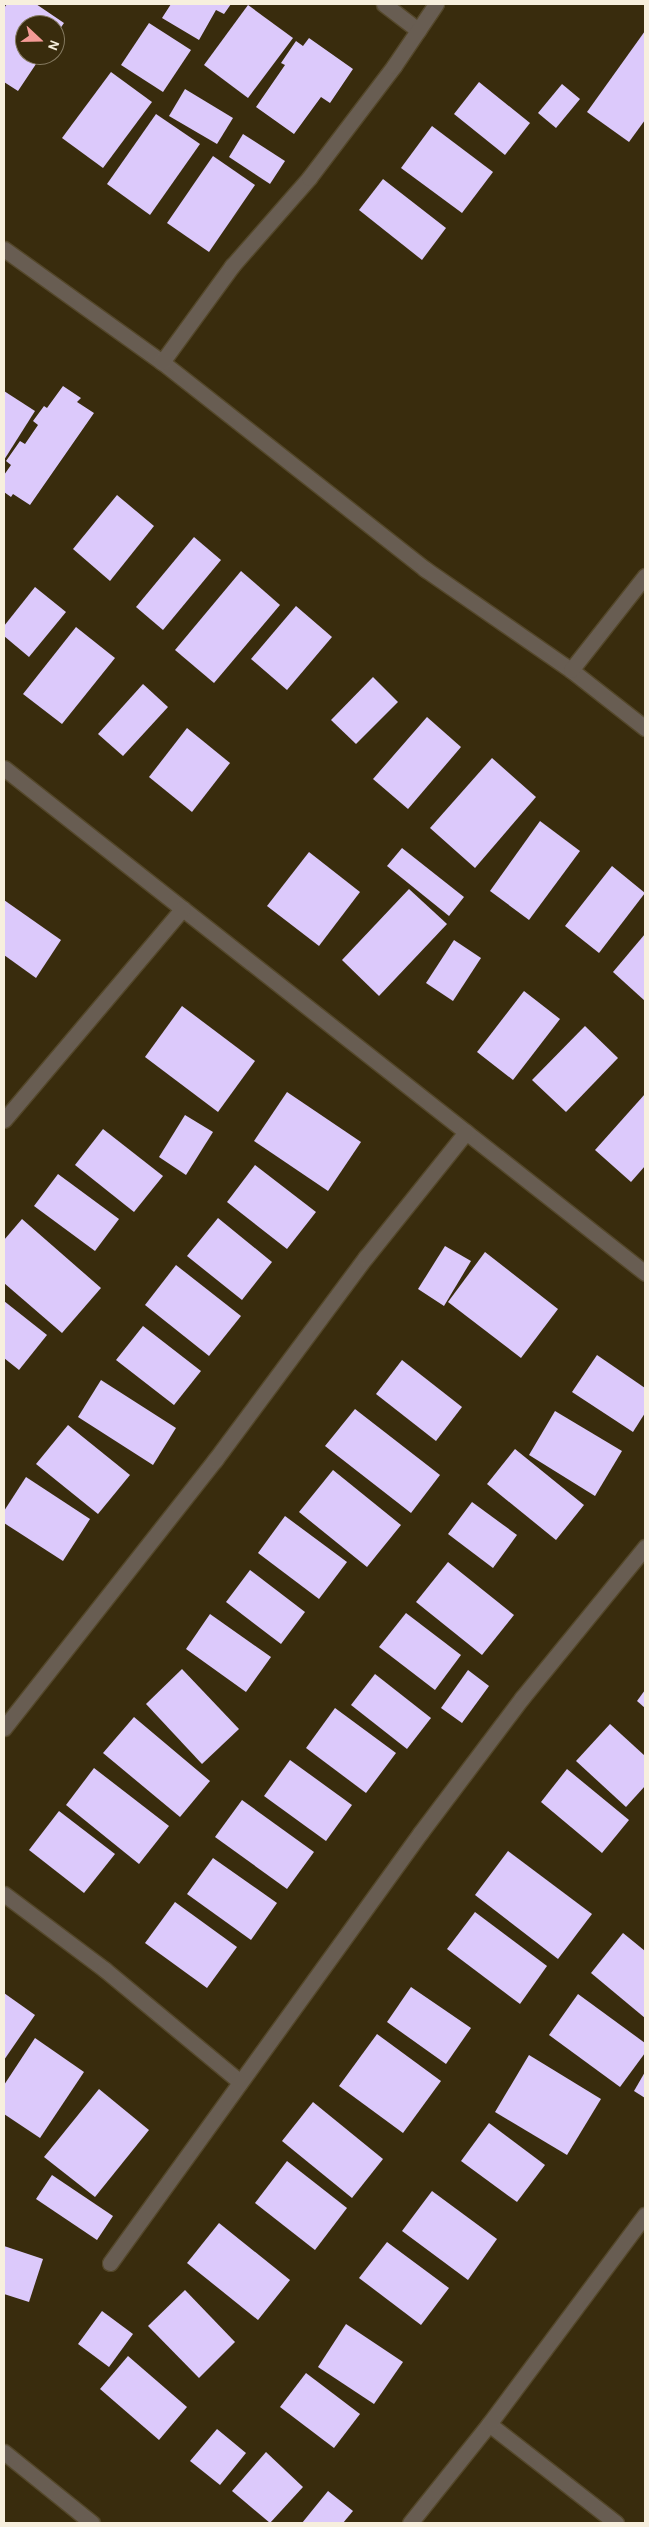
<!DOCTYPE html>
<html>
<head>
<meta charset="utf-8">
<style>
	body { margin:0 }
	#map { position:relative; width:649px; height:2527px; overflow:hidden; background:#392c0d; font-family:Karla,sans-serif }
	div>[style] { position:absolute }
	.building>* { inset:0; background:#dcc9fb }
	.roads { filter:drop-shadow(1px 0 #54472a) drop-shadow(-1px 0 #54472a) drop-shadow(0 1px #54472a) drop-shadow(0 -1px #54472a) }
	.minor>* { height:15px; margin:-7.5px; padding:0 7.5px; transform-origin:7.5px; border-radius:7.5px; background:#685d52 }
	.tertiary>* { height:15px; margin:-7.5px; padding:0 7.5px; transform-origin:7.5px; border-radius:7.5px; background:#685d52 }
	span { translate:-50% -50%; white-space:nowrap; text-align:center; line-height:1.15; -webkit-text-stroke:5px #392c0d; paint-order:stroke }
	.frame { position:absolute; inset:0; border:5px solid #f7efdd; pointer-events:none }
	.north { position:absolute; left:15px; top:15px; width:50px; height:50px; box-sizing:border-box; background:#392c0d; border:1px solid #857a60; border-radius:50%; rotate:111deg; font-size:14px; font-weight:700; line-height:20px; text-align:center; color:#f7efdd }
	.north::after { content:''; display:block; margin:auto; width:18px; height:22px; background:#f59b97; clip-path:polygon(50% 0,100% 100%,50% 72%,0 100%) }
</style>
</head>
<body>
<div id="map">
	<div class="building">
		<div style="clip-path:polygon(7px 4px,36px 4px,64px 23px,55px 36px,55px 25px,25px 25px,25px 55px,42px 55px,18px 91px,4px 82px,4px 8px)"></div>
		<div style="clip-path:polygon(171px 4px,231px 4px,224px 14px,216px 10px,199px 40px,162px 18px)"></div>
		<div style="clip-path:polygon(248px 5px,293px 38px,248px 98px,204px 65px)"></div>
		<div style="clip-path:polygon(149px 23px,191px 50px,163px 92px,121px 65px)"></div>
		<div style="clip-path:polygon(645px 31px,645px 120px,629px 142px,587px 112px)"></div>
		<div style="clip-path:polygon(309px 38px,353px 69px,330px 103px,321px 97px,294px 134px,256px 107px,285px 65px,281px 63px,296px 41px,303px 46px)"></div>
		<div style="clip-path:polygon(111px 72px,152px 102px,103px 168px,62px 138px)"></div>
		<div style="clip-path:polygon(479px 82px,530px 123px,505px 155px,454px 114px)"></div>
		<div style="clip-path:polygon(562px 84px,580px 99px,556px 128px,538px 113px)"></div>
		<div style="clip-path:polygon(185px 89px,233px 118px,217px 144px,169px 116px)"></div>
		<div style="clip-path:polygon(156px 114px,200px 144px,150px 215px,107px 184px)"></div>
		<div style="clip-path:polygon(432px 126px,493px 172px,462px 213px,401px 168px)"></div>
		<div style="clip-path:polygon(243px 134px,285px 161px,270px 184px,229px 157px)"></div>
		<div style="clip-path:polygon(213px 156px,255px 185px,209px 252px,167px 223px)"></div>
		<div style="clip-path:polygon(383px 179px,446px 228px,422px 260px,359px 210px)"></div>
		<div style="clip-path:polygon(63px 386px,81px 398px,77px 402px,94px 413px,30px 505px,13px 494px,11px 497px,4px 492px,4px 475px,11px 465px,6px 461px,20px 441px,25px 444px,38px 425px,33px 421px,44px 406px,47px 408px)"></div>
		<div style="clip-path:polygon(4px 391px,35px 411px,4px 460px)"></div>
		<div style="clip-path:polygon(117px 495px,154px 526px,110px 581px,73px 549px)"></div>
		<div style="clip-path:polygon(194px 537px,221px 560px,163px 630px,136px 607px)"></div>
		<div style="clip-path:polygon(241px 571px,280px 605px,214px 683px,175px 650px)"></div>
		<div style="clip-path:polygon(35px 587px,66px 612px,29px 657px,4px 636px,4px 626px)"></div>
		<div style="clip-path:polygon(296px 606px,332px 637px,287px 690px,251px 659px)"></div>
		<div style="clip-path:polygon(76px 627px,115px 658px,62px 724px,23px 694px)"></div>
		<div style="clip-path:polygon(373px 677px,398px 702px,356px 744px,331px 720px)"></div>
		<div style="clip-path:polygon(143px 684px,168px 707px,123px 756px,98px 734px)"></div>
		<div style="clip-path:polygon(427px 717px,461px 747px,408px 809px,373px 779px)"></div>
		<div style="clip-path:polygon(187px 728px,230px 763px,192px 812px,149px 777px)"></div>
		<div style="clip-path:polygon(492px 758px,536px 797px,475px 868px,430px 828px)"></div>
		<div style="clip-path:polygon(540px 821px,580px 851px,529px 920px,490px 891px)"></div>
		<div style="clip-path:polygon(402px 848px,464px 897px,449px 916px,387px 866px)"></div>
		<div style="clip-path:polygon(309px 852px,360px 892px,319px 946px,267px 906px)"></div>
		<div style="clip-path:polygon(612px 866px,645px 893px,599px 953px,565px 926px)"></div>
		<div style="clip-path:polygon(409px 889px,447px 924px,379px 996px,342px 960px)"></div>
		<div style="clip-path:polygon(4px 900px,61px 940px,36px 978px,4px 955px)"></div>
		<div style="clip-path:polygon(645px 934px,645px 1001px,613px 972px)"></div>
		<div style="clip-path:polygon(454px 940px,481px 958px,453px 1001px,426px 983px)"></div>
		<div style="clip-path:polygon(524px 991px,560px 1019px,513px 1080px,477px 1052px)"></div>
		<div style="clip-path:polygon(182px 1006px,255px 1061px,218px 1112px,145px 1057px)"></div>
		<div style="clip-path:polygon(585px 1026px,618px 1058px,566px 1112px,532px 1080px)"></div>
		<div style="clip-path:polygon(287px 1092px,361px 1142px,328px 1191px,254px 1141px)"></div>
		<div style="clip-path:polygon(645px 1094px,645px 1166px,631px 1182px,595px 1150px)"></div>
		<div style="clip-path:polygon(185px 1115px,213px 1132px,186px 1175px,159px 1157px)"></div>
		<div style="clip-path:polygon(103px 1129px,163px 1176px,134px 1212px,75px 1165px)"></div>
		<div style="clip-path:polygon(255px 1165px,316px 1212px,287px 1249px,227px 1202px)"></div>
		<div style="clip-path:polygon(58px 1174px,119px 1219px,95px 1251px,34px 1206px)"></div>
		<div style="clip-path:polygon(218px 1218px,272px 1262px,242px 1300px,187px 1256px)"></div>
		<div style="clip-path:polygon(22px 1219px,101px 1288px,62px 1333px,4px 1283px,4px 1240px)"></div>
		<div style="clip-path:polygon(445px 1246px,471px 1261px,444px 1306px,418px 1289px)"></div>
		<div style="clip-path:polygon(485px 1252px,558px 1309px,521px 1358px,448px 1302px)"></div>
		<div style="clip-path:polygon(176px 1265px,241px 1316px,209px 1356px,145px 1305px)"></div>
		<div style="clip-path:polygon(4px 1301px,47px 1335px,19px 1370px,4px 1358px)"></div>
		<div style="clip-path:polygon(143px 1326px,201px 1371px,174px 1405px,116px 1360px)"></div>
		<div style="clip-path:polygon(597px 1355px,645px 1388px,645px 1413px,633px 1432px,572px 1392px)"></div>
		<div style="clip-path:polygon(402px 1360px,462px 1407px,436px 1441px,376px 1394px)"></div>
		<div style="clip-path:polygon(101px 1380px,176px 1428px,153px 1465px,78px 1417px)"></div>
		<div style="clip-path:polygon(355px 1409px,440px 1475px,411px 1513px,325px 1446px)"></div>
		<div style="clip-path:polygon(555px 1411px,622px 1451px,595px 1496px,529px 1455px)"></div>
		<div style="clip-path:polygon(68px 1425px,130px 1475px,98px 1514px,36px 1464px)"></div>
		<div style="clip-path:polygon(515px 1449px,584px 1505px,556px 1540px,487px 1484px)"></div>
		<div style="clip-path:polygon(333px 1470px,401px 1525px,367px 1567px,299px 1512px)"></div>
		<div style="clip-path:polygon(26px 1477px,90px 1519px,63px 1561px,4px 1523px,4px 1511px)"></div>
		<div style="clip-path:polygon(472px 1502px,517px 1535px,493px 1568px,448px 1534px)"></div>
		<div style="clip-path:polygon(285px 1516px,347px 1562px,319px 1599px,258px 1553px)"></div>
		<div style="clip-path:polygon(448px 1562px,514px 1615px,482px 1655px,416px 1602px)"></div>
		<div style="clip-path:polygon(250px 1570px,305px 1612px,281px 1644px,226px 1602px)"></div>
		<div style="clip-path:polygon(406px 1613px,461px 1655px,435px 1690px,379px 1647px)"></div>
		<div style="clip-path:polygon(210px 1614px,271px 1657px,246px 1692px,186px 1649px)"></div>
		<div style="clip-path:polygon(182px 1669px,239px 1729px,202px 1764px,146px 1704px)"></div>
		<div style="clip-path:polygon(468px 1670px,489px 1686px,462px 1723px,441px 1708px)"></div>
		<div style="clip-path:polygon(375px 1674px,431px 1718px,407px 1749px,351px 1705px)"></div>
		<div style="clip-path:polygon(645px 1690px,645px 1708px,637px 1701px)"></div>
		<div style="clip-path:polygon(335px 1708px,396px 1753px,366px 1793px,306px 1748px)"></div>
		<div style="clip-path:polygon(134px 1717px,210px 1781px,180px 1817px,103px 1753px)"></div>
		<div style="clip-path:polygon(610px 1724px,645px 1756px,645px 1786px,626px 1807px,576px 1761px)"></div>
		<div style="clip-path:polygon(290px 1760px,352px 1805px,326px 1841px,264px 1796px)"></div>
		<div style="clip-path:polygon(94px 1768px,169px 1826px,139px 1864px,66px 1805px)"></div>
		<div style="clip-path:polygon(567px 1769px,629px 1820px,602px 1853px,541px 1802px)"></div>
		<div style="clip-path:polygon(242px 1800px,314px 1852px,287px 1889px,215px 1837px)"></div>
		<div style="clip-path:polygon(59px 1811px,115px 1854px,84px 1893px,29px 1850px)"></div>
		<div style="clip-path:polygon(508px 1851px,592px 1914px,558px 1959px,475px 1895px)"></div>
		<div style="clip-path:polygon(213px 1858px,277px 1903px,251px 1940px,187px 1894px)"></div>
		<div style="clip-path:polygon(175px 1902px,237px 1947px,207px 1988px,145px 1943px)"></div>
		<div style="clip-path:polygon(475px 1912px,547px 1966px,520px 2004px,447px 1949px)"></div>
		<div style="clip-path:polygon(623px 1933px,645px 1951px,645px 2018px,591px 1973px)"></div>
		<div style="clip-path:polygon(411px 1987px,471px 2028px,446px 2064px,387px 2022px)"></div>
		<div style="clip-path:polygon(4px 1993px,35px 2015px,4px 2060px)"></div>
		<div style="clip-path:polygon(578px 1994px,645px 2043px,645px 2053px,620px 2087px,549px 2035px)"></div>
		<div style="clip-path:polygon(377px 2034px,441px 2081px,403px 2133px,339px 2086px)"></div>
		<div style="clip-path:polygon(35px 2038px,84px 2072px,40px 2138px,4px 2114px,4px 2085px)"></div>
		<div style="clip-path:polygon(529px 2055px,601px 2099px,567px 2155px,495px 2112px)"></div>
		<div style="clip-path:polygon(645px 2072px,645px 2098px,634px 2091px)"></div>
		<div style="clip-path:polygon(99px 2089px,149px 2130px,95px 2197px,44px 2157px)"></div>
		<div style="clip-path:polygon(313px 2102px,383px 2159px,352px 2198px,282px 2141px)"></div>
		<div style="clip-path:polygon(489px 2123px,545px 2165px,517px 2202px,461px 2161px)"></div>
		<div style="clip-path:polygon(287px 2161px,347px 2208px,315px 2250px,255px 2203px)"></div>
		<div style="clip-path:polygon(52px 2175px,113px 2216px,97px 2240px,36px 2199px)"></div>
		<div style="clip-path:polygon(432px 2191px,497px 2239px,468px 2280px,402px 2231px)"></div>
		<div style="clip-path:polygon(219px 2223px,290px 2280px,258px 2320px,187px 2263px)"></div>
		<div style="clip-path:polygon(387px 2242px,449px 2288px,421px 2325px,359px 2278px)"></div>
		<div style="clip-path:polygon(4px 2246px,43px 2259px,29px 2302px,4px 2294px)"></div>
		<div style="clip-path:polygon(185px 2290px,235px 2342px,199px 2378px,148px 2326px)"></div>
		<div style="clip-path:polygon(102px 2311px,133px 2334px,109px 2367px,78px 2344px)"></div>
		<div style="clip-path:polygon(346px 2324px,403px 2362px,374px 2404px,318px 2367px)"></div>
		<div style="clip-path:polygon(128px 2356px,187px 2407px,159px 2440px,100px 2389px)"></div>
		<div style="clip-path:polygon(306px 2373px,360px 2414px,334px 2448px,280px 2407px)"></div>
		<div style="clip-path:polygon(217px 2429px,246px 2453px,220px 2485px,190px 2461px)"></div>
		<div style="clip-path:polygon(266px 2452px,303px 2487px,270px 2523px,232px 2491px)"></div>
		<div style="clip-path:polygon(328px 2491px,353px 2511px,343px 2523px,302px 2523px)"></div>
	</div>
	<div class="roads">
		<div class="minor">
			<div style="left:384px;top:4px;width:43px;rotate:37.4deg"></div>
			<div style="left:4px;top:249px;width:194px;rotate:35.6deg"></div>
			<div style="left:162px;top:362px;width:335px;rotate:38.2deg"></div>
			<div style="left:425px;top:569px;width:178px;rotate:34.7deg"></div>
			<div style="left:571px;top:670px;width:94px;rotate:38.1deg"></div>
			<div style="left:162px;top:362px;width:119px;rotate:-53.9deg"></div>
			<div style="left:232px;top:266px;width:117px;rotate:-48.8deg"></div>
			<div style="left:309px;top:178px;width:141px;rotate:-52.8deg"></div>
			<div style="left:394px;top:66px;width:75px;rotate:-55.9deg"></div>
			<div style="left:571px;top:670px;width:120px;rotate:-51.8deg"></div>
			<div style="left:4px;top:768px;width:816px;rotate:38.23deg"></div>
			<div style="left:4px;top:1120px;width:277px;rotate:-49.8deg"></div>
			<div style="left:4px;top:1728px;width:341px;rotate:-51.8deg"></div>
			<div style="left:215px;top:1460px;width:253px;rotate:-53.4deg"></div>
			<div style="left:366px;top:1257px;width:160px;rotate:-51.3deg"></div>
			<div style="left:4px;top:1894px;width:125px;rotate:36.9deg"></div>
			<div style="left:104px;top:1969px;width:177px;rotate:39.7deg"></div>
			<div style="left:110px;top:2263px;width:531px;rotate:-54.19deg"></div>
			<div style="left:421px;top:1832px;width:168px;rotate:-53deg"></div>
			<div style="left:522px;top:1698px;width:195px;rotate:-50.8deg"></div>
			<div style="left:489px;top:2424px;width:161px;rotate:37.9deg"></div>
			<div style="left:4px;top:2452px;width:113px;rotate:38.9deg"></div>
		</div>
		<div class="tertiary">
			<div style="left:410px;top:2523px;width:127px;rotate:-51.4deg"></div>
			<div style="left:489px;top:2424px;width:261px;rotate:-53.3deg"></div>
		</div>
	</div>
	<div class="frame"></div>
	<div class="north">N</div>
</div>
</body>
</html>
